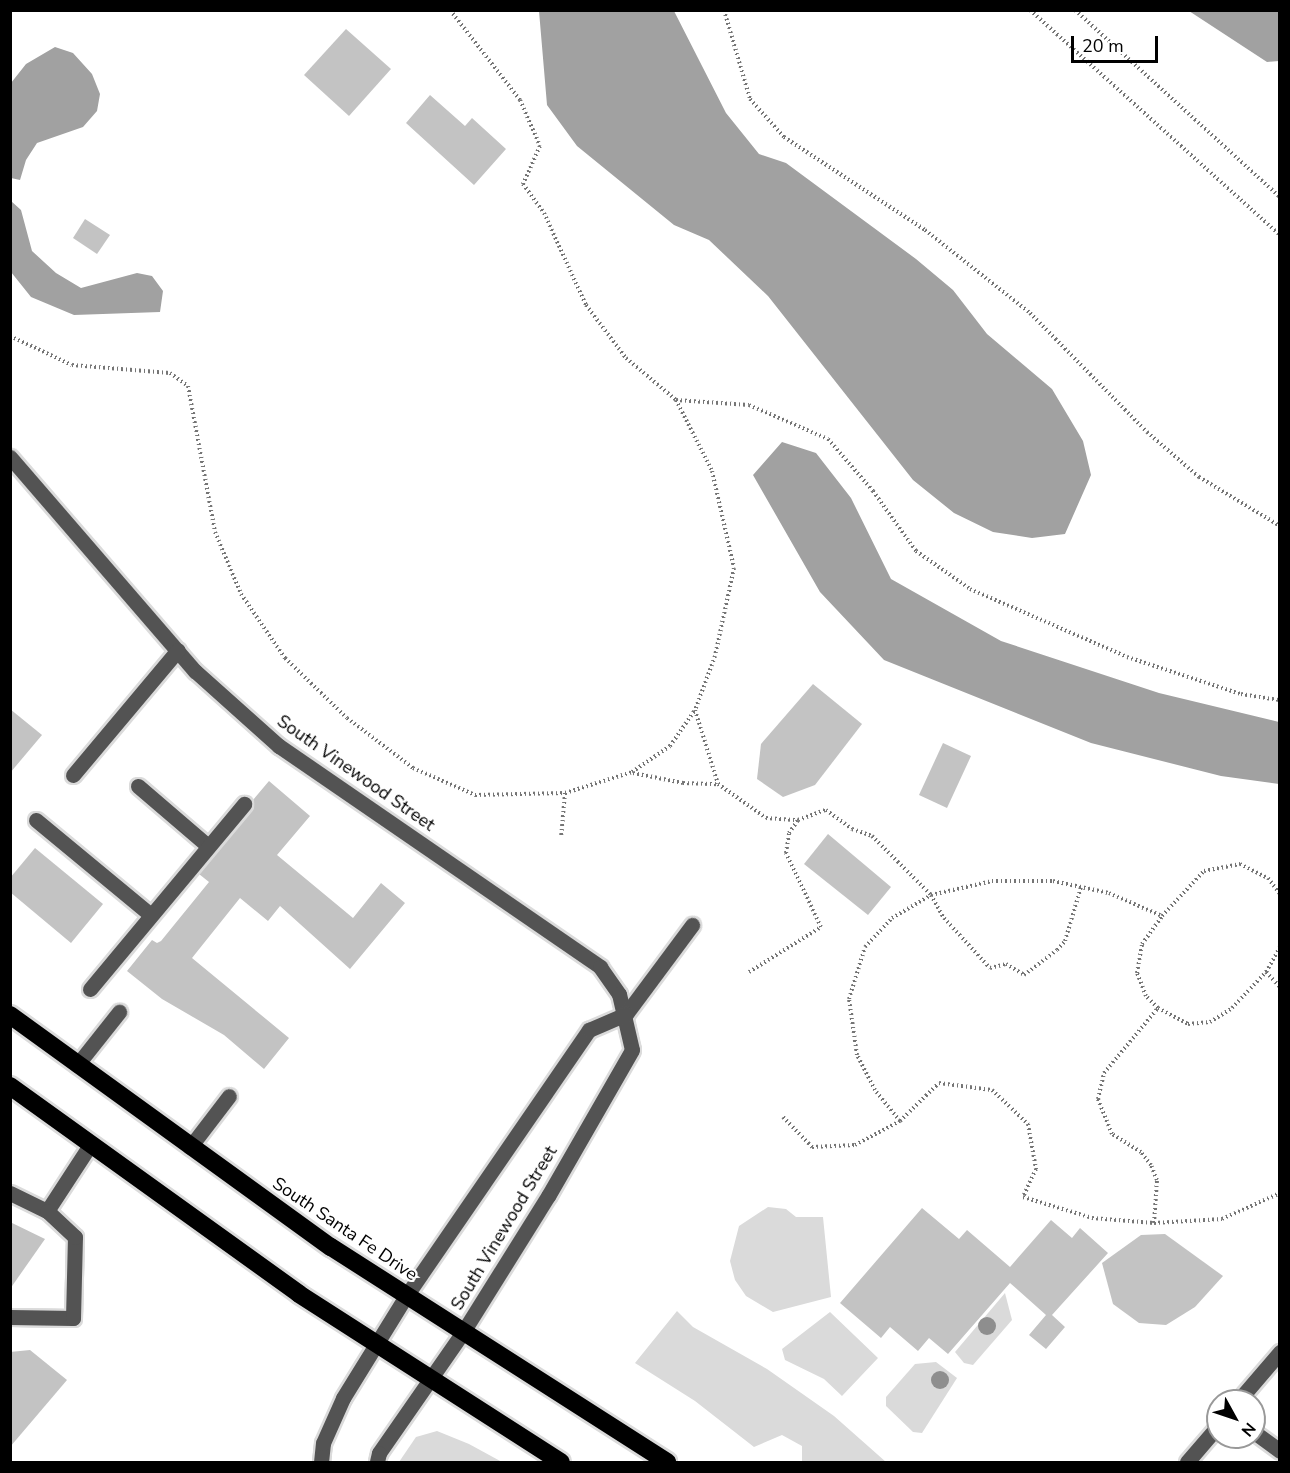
<!DOCTYPE html>
<html>
<head>
<meta charset="utf-8">
<style>
	body { margin:0 }
	#map { position:relative; width:1290px; height:1473px; overflow:hidden; background:#fff; font-family:"Nunito Sans",sans-serif }
	div>[style] { position:absolute }
	.green>* { inset:0; background:#dadada }
	.water>* { inset:0; background:#a1a1a1 }
	.building>* { inset:0; background:#c3c3c3 }
	.path>* { height:4px; margin-top:-2px; transform-origin:0; background:repeating-linear-gradient(90deg,#757575 0 1.5px,transparent 0 4.5px) }
	.roads { filter:drop-shadow(2px 0 #dbdbdb) drop-shadow(-2px 0 #dbdbdb) drop-shadow(0 2px #dbdbdb) drop-shadow(0 -2px #dbdbdb) }
	.minor>* { height:15px; margin:-7.5px; padding:0 7.5px; transform-origin:7.5px; border-radius:7.5px; background:#535353 }
	.highway>* { height:18px; margin:-9px; padding:0 9px; transform-origin:9px; border-radius:9px; background:#000 }
	.trees>* { width:18px; height:18px; margin:-9px; border-radius:50%; background:#8e8e8e }
	span { translate:-50% -50%; white-space:nowrap; text-align:center; line-height:1.15; -webkit-text-stroke:4.5px #fff; paint-order:stroke }
	.street-label { font-size:18px; color:#000 }
	.frame { position:absolute; inset:0; border:12px solid #000; pointer-events:none }
	.north { position:absolute; left:1206px; top:1389px; width:60px; height:60px; box-sizing:border-box; background:#fff; border:2px solid #999; border-radius:50%; rotate:130deg; font-size:16px; font-weight:700; line-height:24px; text-align:center; color:#000 }
	.north::after { content:''; display:block; margin:auto; width:21px; height:27px; background:#000; clip-path:polygon(50% 0,100% 100%,50% 72%,0 100%) }
	.scale { position:absolute; left:1071px; top:36px; width:87px; height:27px; box-sizing:border-box; border:3px solid #000; border-top:0; padding-left:8px; font-size:18px; line-height:21px; white-space:nowrap; color:#000; -webkit-text-stroke:4px #fff; paint-order:stroke }
</style>
</head>
<body>
<div id="map">
	<div class="green">
		<div style="clip-path:polygon(768px 1207px,786px 1209px,796px 1217px,823px 1217px,831px 1297px,773px 1312px,746px 1296px,735px 1280px,730px 1261px,739px 1226px)"></div>
		<div style="clip-path:polygon(1005px 1293px,1012px 1320px,973px 1365px,964px 1363px,955px 1352px)"></div>
		<div style="clip-path:polygon(677px 1311px,693px 1327px,767px 1369px,834px 1416px,886px 1462px,802px 1462px,802px 1446px,782px 1435px,754px 1447px,695px 1401px,635px 1363px)"></div>
		<div style="clip-path:polygon(830px 1312px,878px 1358px,842px 1396px,824px 1379px,785px 1360px,782px 1349px)"></div>
		<div style="clip-path:polygon(936px 1362px,957px 1378px,922px 1433px,913px 1432px,886px 1406px,886px 1397px,915px 1364px)"></div>
		<div style="clip-path:polygon(437px 1431px,469px 1444px,502px 1462px,399px 1462px,416px 1437px)"></div>
	</div>
	<div class="water">
		<div style="clip-path:polygon(539px 11px,674px 11px,726px 113px,759px 154px,786px 163px,916px 259px,953px 290px,987px 334px,1052px 389px,1083px 441px,1091px 475px,1065px 534px,1032px 538px,993px 532px,954px 513px,913px 480px,768px 296px,709px 240px,674px 225px,577px 146px,547px 105px)"></div>
		<div style="clip-path:polygon(1189px 11px,1279px 11px,1279px 61px,1267px 62px)"></div>
		<div style="clip-path:polygon(55px 47px,73px 53px,92px 74px,100px 94px,97px 111px,83px 127px,37px 143px,26px 160px,20px 180px,11px 178px,11px 83px,26px 64px)"></div>
		<div style="clip-path:polygon(11px 201px,21px 210px,32px 251px,56px 273px,81px 288px,137px 273px,152px 276px,163px 291px,160px 312px,74px 315px,31px 297px,11px 272px)"></div>
		<div style="clip-path:polygon(782px 442px,816px 453px,851px 498px,891px 579px,1001px 641px,1159px 693px,1279px 722px,1279px 784px,1221px 776px,1091px 743px,884px 660px,820px 592px,753px 475px)"></div>
	</div>
	<div class="building">
		<div style="clip-path:polygon(346px 29px,391px 69px,349px 116px,304px 75px)"></div>
		<div style="clip-path:polygon(430px 95px,465px 126px,472px 118px,506px 149px,474px 185px,406px 123px)"></div>
		<div style="clip-path:polygon(85px 219px,110px 235px,97px 254px,73px 238px)"></div>
		<div style="clip-path:polygon(813px 684px,862px 724px,815px 785px,783px 797px,757px 779px,761px 744px)"></div>
		<div style="clip-path:polygon(10px 709px,42px 735px,10px 773px)"></div>
		<div style="clip-path:polygon(943px 743px,971px 756px,947px 808px,919px 795px)"></div>
		<div style="clip-path:polygon(269px 781px,310px 816px,277px 855px,353px 918px,381px 883px,405px 903px,350px 969px,280px 906px,268px 921px,240px 898px,192px 958px,289px 1038px,264px 1069px,224px 1035px,162px 999px,127px 971px,152px 940px,157px 943px,161px 941px,209px 882px,199px 874px,251px 810px,253px 800px)"></div>
		<div style="clip-path:polygon(828px 834px,891px 887px,868px 915px,804px 864px)"></div>
		<div style="clip-path:polygon(35px 848px,103px 904px,71px 943px,10px 892px,10px 878px)"></div>
		<div style="clip-path:polygon(922px 1208px,959px 1239px,967px 1230px,1010px 1267px,1051px 1220px,1072px 1238px,1080px 1228px,1108px 1253px,1052px 1315px,1065px 1327px,1046px 1349px,1029px 1335px,1046px 1315px,1010px 1283px,948px 1354px,929px 1338px,918px 1351px,890px 1327px,881px 1338px,840px 1303px)"></div>
		<div style="clip-path:polygon(10px 1222px,45px 1239px,10px 1289px)"></div>
		<div style="clip-path:polygon(1165px 1234px,1223px 1276px,1195px 1307px,1166px 1325px,1139px 1323px,1113px 1304px,1102px 1263px,1141px 1235px)"></div>
		<div style="clip-path:polygon(30px 1350px,67px 1380px,10px 1447px,10px 1352px)"></div>
	</div>
	<div class="path">
		<div style="left:450px;top:10px;width:114px;rotate:52.1deg"></div>
		<div style="left:520px;top:100px;width:50px;rotate:66.5deg"></div>
		<div style="left:540px;top:146px;width:42px;rotate:114.1deg"></div>
		<div style="left:523px;top:184px;width:36px;rotate:54deg"></div>
		<div style="left:544px;top:213px;width:101px;rotate:65.5deg"></div>
		<div style="left:586px;top:305px;width:66px;rotate:53deg"></div>
		<div style="left:626px;top:358px;width:65px;rotate:40deg"></div>
		<div style="left:676px;top:400px;width:80px;rotate:63.1deg"></div>
		<div style="left:712px;top:471px;width:99px;rotate:77.2deg"></div>
		<div style="left:734px;top:568px;width:90px;rotate:102.2deg"></div>
		<div style="left:715px;top:656px;width:58px;rotate:110.3deg"></div>
		<div style="left:695px;top:710px;width:77px;rotate:72.7deg"></div>
		<div style="left:718px;top:784px;width:59px;rotate:35.3deg"></div>
		<div style="left:766px;top:818px;width:32px;rotate:4deg"></div>
		<div style="left:724px;top:10px;width:93px;rotate:73.7deg"></div>
		<div style="left:750px;top:99px;width:51px;rotate:48.2deg"></div>
		<div style="left:784px;top:137px;width:169px;rotate:33.4deg"></div>
		<div style="left:925px;top:230px;width:134px;rotate:38.3deg"></div>
		<div style="left:1030px;top:313px;width:167px;rotate:45.5deg"></div>
		<div style="left:1147px;top:432px;width:69px;rotate:40.9deg"></div>
		<div style="left:1199px;top:477px;width:95px;rotate:31.2deg"></div>
		<div style="left:1030px;top:10px;width:336px;rotate:42deg"></div>
		<div style="left:1075px;top:10px;width:277px;rotate:42.4deg"></div>
		<div style="left:10px;top:336px;width:68px;rotate:25.1deg"></div>
		<div style="left:72px;top:365px;width:98px;rotate:4.7deg"></div>
		<div style="left:170px;top:373px;width:22px;rotate:36deg"></div>
		<div style="left:188px;top:386px;width:148px;rotate:79.5deg"></div>
		<div style="left:215px;top:532px;width:67px;rotate:67.2deg"></div>
		<div style="left:241px;top:594px;width:78px;rotate:55.5deg"></div>
		<div style="left:285px;top:658px;width:86px;rotate:44.1deg"></div>
		<div style="left:347px;top:718px;width:83px;rotate:37.1deg"></div>
		<div style="left:413px;top:768px;width:68px;rotate:23.5deg"></div>
		<div style="left:475px;top:795px;width:90px;rotate:-1.3deg"></div>
		<div style="left:565px;top:793px;width:45px;rotate:95.1deg"></div>
		<div style="left:676px;top:400px;width:73px;rotate:3.9deg"></div>
		<div style="left:749px;top:405px;width:86px;rotate:23.3deg"></div>
		<div style="left:828px;top:439px;width:69px;rotate:49.1deg"></div>
		<div style="left:873px;top:491px;width:74px;rotate:54.4deg"></div>
		<div style="left:916px;top:551px;width:66px;rotate:35.1deg"></div>
		<div style="left:970px;top:589px;width:171px;rotate:23.4deg"></div>
		<div style="left:1127px;top:657px;width:120px;rotate:18deg"></div>
		<div style="left:1241px;top:694px;width:39px;rotate:9deg"></div>
		<div style="left:633px;top:773px;width:51px;rotate:11.3deg"></div>
		<div style="left:683px;top:783px;width:35px;rotate:2deg"></div>
		<div style="left:565px;top:793px;width:70px;rotate:-17.4deg"></div>
		<div style="left:632px;top:772px;width:46px;rotate:-34.4deg"></div>
		<div style="left:670px;top:746px;width:44px;rotate:-55.2deg"></div>
		<div style="left:1280px;top:947px;width:29px;rotate:119deg"></div>
		<div style="left:1266px;top:972px;width:21px;rotate:47deg"></div>
		<div style="left:749px;top:972px;width:85px;rotate:-32deg"></div>
		<div style="left:821px;top:927px;width:82px;rotate:-115.3deg"></div>
		<div style="left:786px;top:853px;width:20px;rotate:-81deg"></div>
		<div style="left:789px;top:833px;width:16px;rotate:-55deg"></div>
		<div style="left:798px;top:820px;width:30px;rotate:-20deg"></div>
		<div style="left:826px;top:810px;width:32px;rotate:36deg"></div>
		<div style="left:852px;top:829px;width:21px;rotate:19deg"></div>
		<div style="left:872px;top:836px;width:83px;rotate:45deg"></div>
		<div style="left:931px;top:895px;width:26px;rotate:61deg"></div>
		<div style="left:944px;top:918px;width:68px;rotate:47.4deg"></div>
		<div style="left:990px;top:968px;width:16px;rotate:-14deg"></div>
		<div style="left:1006px;top:964px;width:21px;rotate:31deg"></div>
		<div style="left:1024px;top:975px;width:41px;rotate:-37.1deg"></div>
		<div style="left:1057px;top:950px;width:12px;rotate:-48deg"></div>
		<div style="left:1065px;top:941px;width:56px;rotate:-73.5deg"></div>
		<div style="left:1158px;top:1008px;width:34px;rotate:28deg"></div>
		<div style="left:1188px;top:1024px;width:22px;rotate:-5deg"></div>
		<div style="left:1210px;top:1022px;width:26px;rotate:-32deg"></div>
		<div style="left:1232px;top:1008px;width:50px;rotate:-46.6deg"></div>
		<div style="left:783px;top:1117px;width:42px;rotate:46deg"></div>
		<div style="left:812px;top:1147px;width:43px;rotate:-2.7deg"></div>
		<div style="left:855px;top:1145px;width:51px;rotate:-28.1deg"></div>
		<div style="left:900px;top:1121px;width:54px;rotate:-44.3deg"></div>
		<div style="left:939px;top:1083px;width:53px;rotate:7.5deg"></div>
		<div style="left:992px;top:1090px;width:50px;rotate:43.4deg"></div>
		<div style="left:1028px;top:1124px;width:46px;rotate:79.9deg"></div>
		<div style="left:1036px;top:1169px;width:31px;rotate:115deg"></div>
		<div style="left:1023px;top:1197px;width:72px;rotate:16.9deg"></div>
		<div style="left:1092px;top:1218px;width:62px;rotate:4.6deg"></div>
		<div style="left:1154px;top:1223px;width:68px;rotate:-3.4deg"></div>
		<div style="left:1222px;top:1219px;width:64px;rotate:-24.1deg"></div>
		<div style="left:900px;top:1121px;width:40px;rotate:-129deg"></div>
		<div style="left:875px;top:1090px;width:39px;rotate:-117deg"></div>
		<div style="left:857px;top:1055px;width:57px;rotate:-98.1deg"></div>
		<div style="left:849px;top:999px;width:54px;rotate:-72.9deg"></div>
		<div style="left:865px;top:947px;width:40px;rotate:-47deg"></div>
		<div style="left:892px;top:918px;width:45px;rotate:-30.5deg"></div>
		<div style="left:931px;top:895px;width:63px;rotate:-12.9deg"></div>
		<div style="left:992px;top:881px;width:61px"></div>
		<div style="left:1053px;top:881px;width:57px;rotate:12.1deg"></div>
		<div style="left:1109px;top:893px;width:58px;rotate:23.5deg"></div>
		<div style="left:1162px;top:916px;width:62px;rotate:-47deg"></div>
		<div style="left:1204px;top:871px;width:37px;rotate:-11deg"></div>
		<div style="left:1240px;top:864px;width:31px;rotate:27deg"></div>
		<div style="left:1268px;top:878px;width:20px;rotate:53deg"></div>
		<div style="left:1154px;top:1223px;width:43px;rotate:-86deg"></div>
		<div style="left:1157px;top:1180px;width:16px;rotate:-112deg"></div>
		<div style="left:1151px;top:1165px;width:16px;rotate:-128deg"></div>
		<div style="left:1141px;top:1152px;width:34px;rotate:-148deg"></div>
		<div style="left:1112px;top:1134px;width:38px;rotate:-112deg"></div>
		<div style="left:1098px;top:1099px;width:27px;rotate:-77deg"></div>
		<div style="left:1104px;top:1073px;width:85px;rotate:-50.3deg"></div>
		<div style="left:1158px;top:1008px;width:17px;rotate:-135deg"></div>
		<div style="left:1146px;top:996px;width:25px;rotate:-111deg"></div>
		<div style="left:1137px;top:973px;width:29px;rotate:-80deg"></div>
		<div style="left:1142px;top:944px;width:34px;rotate:-54deg"></div>
	</div>
	<div class="roads">
		<div class="minor">
			<div style="left:10px;top:457px;width:283px;rotate:49.2deg"></div>
			<div style="left:195px;top:671px;width:113px;rotate:41.8deg"></div>
			<div style="left:279px;top:746px;width:390px;rotate:34.5deg"></div>
			<div style="left:600px;top:967px;width:33px;rotate:55deg"></div>
			<div style="left:619px;top:994px;width:57px;rotate:76.9deg"></div>
			<div style="left:632px;top:1050px;width:168px;rotate:119.9deg"></div>
			<div style="left:548px;top:1196px;width:160px;rotate:122deg"></div>
			<div style="left:463px;top:1332px;width:147px;rotate:124.8deg"></div>
			<div style="left:379px;top:1453px;width:9px;rotate:103deg"></div>
			<div style="left:73px;top:775px;width:163px;rotate:-50deg"></div>
			<div style="left:138px;top:786px;width:92px;rotate:40.6deg"></div>
			<div style="left:36px;top:820px;width:149px;rotate:39.6deg"></div>
			<div style="left:90px;top:989px;width:241px;rotate:-50.2deg"></div>
			<div style="left:626px;top:1014px;width:111px;rotate:-53.4deg"></div>
			<div style="left:77px;top:1065px;width:68px;rotate:-51.6deg"></div>
			<div style="left:190px;top:1147px;width:64px;rotate:-52.6deg"></div>
			<div style="left:10px;top:1193px;width:41px;rotate:25.9deg"></div>
			<div style="left:47px;top:1211px;width:79px;rotate:-56.9deg"></div>
			<div style="left:10px;top:1317px;width:63px;rotate:0.9deg"></div>
			<div style="left:73px;top:1318px;width:81px;rotate:-88.6deg"></div>
			<div style="left:75px;top:1237px;width:38px;rotate:-137deg"></div>
			<div style="left:1238px;top:1401px;width:65px;rotate:-49.4deg"></div>
			<div style="left:1254px;top:1432px;width:32px;rotate:36deg"></div>
			<div style="left:321px;top:1462px;width:19px;rotate:-84deg"></div>
			<div style="left:323px;top:1443px;width:49px;rotate:-66deg"></div>
			<div style="left:343px;top:1398px;width:120px;rotate:-58.3deg"></div>
			<div style="left:406px;top:1296px;width:323px;rotate:-55.5deg"></div>
			<div style="left:589px;top:1030px;width:40px;rotate:-23.4deg"></div>
			<div style="left:1187px;top:1462px;width:48px;rotate:-49.3deg"></div>
		</div>
		<div class="highway">
			<div style="left:10px;top:1015px;width:396px;rotate:35.9deg"></div>
			<div style="left:331px;top:1247px;width:399px;rotate:32.6deg"></div>
			<div style="left:10px;top:1086px;width:356px;rotate:35.7deg"></div>
			<div style="left:299px;top:1294px;width:311px;rotate:32.7deg"></div>
		</div>
	</div>
	<div class="trees">
		<div style="left:987px;top:1326px"></div>
		<div style="left:940px;top:1380px"></div>
	</div>
	<div class="street-label">
		<span style="left:356px;top:773px;rotate:35deg">South Vinewood Street</span>
		<span style="left:504px;top:1228px;rotate:-59deg">South Vinewood Street</span>
		<span style="left:345px;top:1229px;rotate:34deg">South Santa Fe Drive</span>
	</div>
	<div class="frame"></div>
	<div class="north">N</div>
	<div class="scale">20 m</div>
</div>
</body>
</html>
